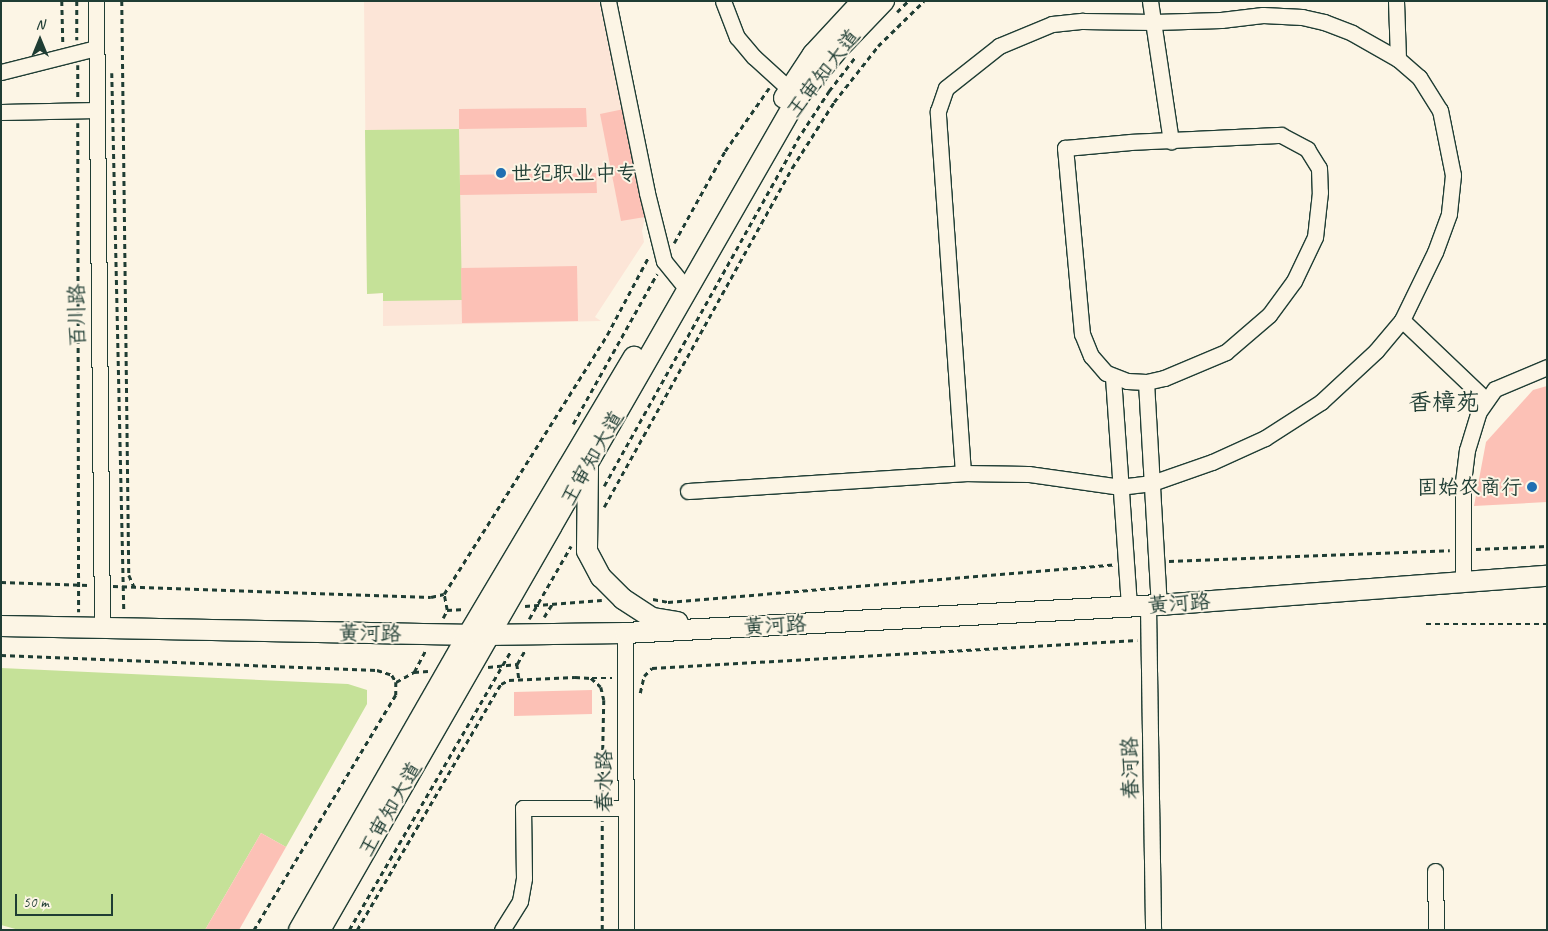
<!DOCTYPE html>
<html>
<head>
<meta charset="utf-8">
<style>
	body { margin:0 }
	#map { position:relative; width:1548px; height:931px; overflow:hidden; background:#fcf5e5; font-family:Caveat,"LXGW WenKai TC",sans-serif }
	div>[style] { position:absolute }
	.built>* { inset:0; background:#fce5d7 }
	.green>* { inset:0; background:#c5e198 }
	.building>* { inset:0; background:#fcc1b6 }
	.path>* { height:2.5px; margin-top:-1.25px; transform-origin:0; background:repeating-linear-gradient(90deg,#1f3d34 0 5px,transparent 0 9px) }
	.roads { filter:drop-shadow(1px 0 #1f3d34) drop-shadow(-1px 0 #1f3d34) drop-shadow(0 1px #1f3d34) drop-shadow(0 -1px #1f3d34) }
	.minor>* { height:15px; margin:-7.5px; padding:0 7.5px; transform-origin:7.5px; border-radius:7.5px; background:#fcf5e5 }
	.major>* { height:20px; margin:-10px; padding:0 10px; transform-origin:10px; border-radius:10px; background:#fcf5e5 }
	.dots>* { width:14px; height:14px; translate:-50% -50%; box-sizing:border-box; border:2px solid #fcf5e5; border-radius:50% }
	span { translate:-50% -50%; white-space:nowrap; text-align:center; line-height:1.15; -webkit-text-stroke:4px #fcf5e5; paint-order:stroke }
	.street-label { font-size:21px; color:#1f3d34 }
	.poi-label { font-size:21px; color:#1f3d34 }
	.left { translate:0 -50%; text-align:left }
	.right { translate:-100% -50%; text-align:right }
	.quarter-label { font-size:24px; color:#1f3d34 }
	.frame { position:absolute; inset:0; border:2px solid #1f3d34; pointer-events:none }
	.north { position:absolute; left:15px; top:15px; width:50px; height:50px; -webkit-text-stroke:4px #fcf5e5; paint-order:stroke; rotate:0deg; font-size:14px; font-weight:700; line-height:20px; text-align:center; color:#1f3d34 }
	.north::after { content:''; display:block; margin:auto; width:18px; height:22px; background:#1f3d34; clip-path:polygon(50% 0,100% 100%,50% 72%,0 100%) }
	.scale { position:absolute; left:15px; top:894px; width:98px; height:22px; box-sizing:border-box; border:2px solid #1f3d34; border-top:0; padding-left:6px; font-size:15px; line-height:18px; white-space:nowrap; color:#1f3d34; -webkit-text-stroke:4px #fcf5e5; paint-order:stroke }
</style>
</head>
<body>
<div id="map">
	<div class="built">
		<div style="clip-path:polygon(364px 1px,599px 1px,624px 109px,645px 217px,642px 231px,644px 242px,595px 317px,601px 321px,383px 326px,383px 293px,367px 294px)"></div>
	</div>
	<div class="green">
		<div style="clip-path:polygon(459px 129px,462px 300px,383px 301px,383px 293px,367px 294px,365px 130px)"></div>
		<div style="clip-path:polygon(1px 668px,348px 684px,367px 690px,367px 704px,286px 847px,261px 833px,205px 930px,19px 930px,1px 925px)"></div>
	</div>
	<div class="building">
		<div style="clip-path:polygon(586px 108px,587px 127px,459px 129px,459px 109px)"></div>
		<div style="clip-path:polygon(624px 109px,645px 217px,621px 221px,600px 114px)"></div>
		<div style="clip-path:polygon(596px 173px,597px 193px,460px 195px,460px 175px)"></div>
		<div style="clip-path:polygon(577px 266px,578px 321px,462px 323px,461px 268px)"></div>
		<div style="clip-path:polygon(1547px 386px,1547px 502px,1474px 506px,1486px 442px,1533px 390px)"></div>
		<div style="clip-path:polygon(592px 690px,592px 714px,514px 716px,514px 692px)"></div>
		<div style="clip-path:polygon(261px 833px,286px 847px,239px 930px,205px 930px)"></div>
	</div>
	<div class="path">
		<div style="left:62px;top:1px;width:41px;rotate:88.6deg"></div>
		<div style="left:77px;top:1px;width:39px;rotate:90deg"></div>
		<div style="left:122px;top:1px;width:574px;rotate:89.3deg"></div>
		<div style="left:129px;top:575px;width:12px;rotate:66deg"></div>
		<div style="left:897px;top:12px;width:16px;rotate:-45deg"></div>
		<div style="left:78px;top:65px;width:32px;rotate:90deg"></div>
		<div style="left:112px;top:73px;width:539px;rotate:88.72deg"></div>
		<div style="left:78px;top:123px;width:489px;rotate:89.9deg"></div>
		<div style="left:674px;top:243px;width:105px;rotate:-61deg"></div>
		<div style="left:725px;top:151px;width:77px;rotate:-55.1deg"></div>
		<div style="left:573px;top:424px;width:172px;rotate:-60.8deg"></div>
		<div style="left:604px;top:486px;width:396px;rotate:-60.8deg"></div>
		<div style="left:797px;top:140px;width:59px;rotate:-56.9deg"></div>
		<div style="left:829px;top:91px;width:44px;rotate:-52.4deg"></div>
		<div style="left:604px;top:507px;width:388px;rotate:-61deg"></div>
		<div style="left:792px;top:168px;width:78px;rotate:-57.5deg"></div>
		<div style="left:834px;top:102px;width:71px;rotate:-51.8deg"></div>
		<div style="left:878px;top:46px;width:64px;rotate:-44.4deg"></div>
		<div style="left:1476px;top:549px;width:71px;rotate:-2.4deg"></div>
		<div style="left:1169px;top:561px;width:281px;rotate:-2.2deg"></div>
		<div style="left:1px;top:582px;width:87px;rotate:2deg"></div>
		<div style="left:113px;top:586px;width:318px;rotate:2deg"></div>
		<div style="left:431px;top:597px;width:13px;rotate:-13deg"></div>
		<div style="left:444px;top:594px;width:306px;rotate:-57.8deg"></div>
		<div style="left:607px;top:335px;width:87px;rotate:-62deg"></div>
		<div style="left:653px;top:599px;width:15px;rotate:11deg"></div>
		<div style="left:668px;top:602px;width:447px;rotate:-4.8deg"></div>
		<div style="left:525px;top:606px;width:77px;rotate:-4.5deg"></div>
		<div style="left:447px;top:610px;width:18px;rotate:-3deg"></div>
		<div style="left:544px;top:617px;width:15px;rotate:-58deg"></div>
		<div style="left:443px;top:618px;width:9px;rotate:-63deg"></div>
		<div style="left:447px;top:610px;width:15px;rotate:-101deg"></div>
		<div style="left:529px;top:619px;width:84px;rotate:-60.1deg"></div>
		<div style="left:1426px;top:624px;width:121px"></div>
		<div style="left:1px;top:655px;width:376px;rotate:2.3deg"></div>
		<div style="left:377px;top:670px;width:16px;rotate:18deg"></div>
		<div style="left:392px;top:675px;width:8px;rotate:60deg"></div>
		<div style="left:396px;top:682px;width:13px;rotate:90deg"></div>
		<div style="left:396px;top:695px;width:275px;rotate:121.1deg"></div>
		<div style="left:517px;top:664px;width:15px;rotate:82deg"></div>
		<div style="left:488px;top:667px;width:29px;rotate:-6deg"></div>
		<div style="left:517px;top:664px;width:16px;rotate:-60deg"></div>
		<div style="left:414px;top:672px;width:26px;rotate:-62deg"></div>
		<div style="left:592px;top:678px;width:20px"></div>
		<div style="left:396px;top:682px;width:21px;rotate:-29deg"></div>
		<div style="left:414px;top:672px;width:14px;rotate:-4deg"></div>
		<div style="left:640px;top:693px;width:17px;rotate:-77deg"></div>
		<div style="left:644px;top:676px;width:11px;rotate:-45deg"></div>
		<div style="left:652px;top:668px;width:486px;rotate:-3.3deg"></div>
		<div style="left:349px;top:930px;width:323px;rotate:-59.9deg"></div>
		<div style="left:357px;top:930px;width:285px;rotate:-59.7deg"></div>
		<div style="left:501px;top:684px;width:9px;rotate:-27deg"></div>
		<div style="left:509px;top:680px;width:66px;rotate:-2.6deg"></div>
		<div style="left:575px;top:677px;width:16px;rotate:4deg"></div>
		<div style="left:591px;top:678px;width:13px;rotate:42deg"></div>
		<div style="left:601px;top:687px;width:13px;rotate:77deg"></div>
		<div style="left:604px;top:700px;width:96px;rotate:91.2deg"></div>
		<div style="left:602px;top:930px;width:109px;rotate:-90deg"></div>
	</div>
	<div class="roads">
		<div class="minor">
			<div style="left:96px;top:1px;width:627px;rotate:89.45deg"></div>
			<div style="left:608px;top:1px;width:196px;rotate:78.5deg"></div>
			<div style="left:647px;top:193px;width:70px;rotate:76deg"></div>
			<div style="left:664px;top:261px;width:38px;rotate:51deg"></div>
			<div style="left:723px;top:1px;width:39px;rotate:69deg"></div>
			<div style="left:737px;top:37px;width:26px;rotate:50deg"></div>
			<div style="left:754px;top:57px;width:59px;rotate:42.3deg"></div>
			<div style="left:1150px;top:1px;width:142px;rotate:81.5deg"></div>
			<div style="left:1396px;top:1px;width:58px;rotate:88deg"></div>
			<div style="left:1398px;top:59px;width:28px;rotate:41deg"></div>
			<div style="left:1419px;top:77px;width:39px;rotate:58deg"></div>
			<div style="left:1440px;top:110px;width:66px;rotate:78.7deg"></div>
			<div style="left:1453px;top:175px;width:39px;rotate:96deg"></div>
			<div style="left:1449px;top:214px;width:40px;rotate:110.2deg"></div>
			<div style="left:1435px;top:252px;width:76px;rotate:115.9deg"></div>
			<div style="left:1402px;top:320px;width:40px;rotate:130deg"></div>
			<div style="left:1376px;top:351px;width:75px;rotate:137.2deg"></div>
			<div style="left:1321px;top:402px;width:67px;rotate:147.3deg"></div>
			<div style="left:1265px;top:438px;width:58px;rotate:155.6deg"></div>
			<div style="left:1212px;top:462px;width:64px;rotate:160.7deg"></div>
			<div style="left:1152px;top:483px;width:31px;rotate:173deg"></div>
			<div style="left:1121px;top:487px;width:94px;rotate:-172deg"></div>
			<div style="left:1028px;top:474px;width:65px;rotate:-179.1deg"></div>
			<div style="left:963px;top:473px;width:363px;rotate:-94deg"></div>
			<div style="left:938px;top:111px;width:24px;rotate:-71deg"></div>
			<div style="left:946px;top:88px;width:68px;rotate:-38.4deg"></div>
			<div style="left:999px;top:46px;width:57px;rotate:-22.5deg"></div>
			<div style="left:1052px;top:24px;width:31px;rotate:-6deg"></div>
			<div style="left:1083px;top:21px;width:71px;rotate:0.8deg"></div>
			<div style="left:1154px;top:22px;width:67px;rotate:-1.7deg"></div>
			<div style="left:1221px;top:20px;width:42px;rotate:-6.8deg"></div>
			<div style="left:1263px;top:15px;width:39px;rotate:3deg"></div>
			<div style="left:1302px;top:17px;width:23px;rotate:13deg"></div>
			<div style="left:1324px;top:22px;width:30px;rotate:21deg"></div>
			<div style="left:1352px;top:33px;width:53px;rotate:29.5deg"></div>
			<div style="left:1px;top:72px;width:98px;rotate:-14.2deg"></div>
			<div style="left:1px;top:112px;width:96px;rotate:-1.2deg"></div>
			<div style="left:1281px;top:135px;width:30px;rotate:28deg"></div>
			<div style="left:1307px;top:149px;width:22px;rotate:58deg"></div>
			<div style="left:1319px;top:168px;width:24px;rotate:88deg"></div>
			<div style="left:1320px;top:192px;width:45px;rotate:96.3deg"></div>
			<div style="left:1315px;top:237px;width:49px;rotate:115.5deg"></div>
			<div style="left:1294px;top:281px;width:42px;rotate:126.3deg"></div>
			<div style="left:1269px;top:315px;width:57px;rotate:139.3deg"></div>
			<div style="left:1226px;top:352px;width:67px;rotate:157.2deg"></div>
			<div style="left:1164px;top:378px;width:18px;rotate:167deg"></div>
			<div style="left:1146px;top:382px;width:19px;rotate:-177deg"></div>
			<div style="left:1127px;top:381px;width:22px;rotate:-159deg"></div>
			<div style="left:1106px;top:373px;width:23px;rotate:-131deg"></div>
			<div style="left:1091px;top:356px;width:24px;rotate:-112deg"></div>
			<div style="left:1082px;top:334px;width:187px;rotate:-95.2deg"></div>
			<div style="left:1065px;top:148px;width:66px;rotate:-5.2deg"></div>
			<div style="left:1131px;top:142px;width:150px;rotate:-2.7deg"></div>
			<div style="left:1402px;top:320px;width:116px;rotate:43.6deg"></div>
			<div style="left:1113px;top:377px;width:231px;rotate:86deg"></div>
			<div style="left:1146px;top:382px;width:223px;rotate:86.7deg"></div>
			<div style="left:688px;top:491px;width:276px;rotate:-3.7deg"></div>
			<div style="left:1463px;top:582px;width:100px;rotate:-90deg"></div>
			<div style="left:1463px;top:482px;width:32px;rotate:-83deg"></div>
			<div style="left:1467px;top:450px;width:39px;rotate:-73deg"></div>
			<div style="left:1478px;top:413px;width:29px;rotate:-55deg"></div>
			<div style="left:1495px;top:389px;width:56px;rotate:-22.9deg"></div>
			<div style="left:1148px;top:606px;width:324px;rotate:89.1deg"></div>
			<div style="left:625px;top:633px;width:297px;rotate:89.8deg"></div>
			<div style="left:1435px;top:871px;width:59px;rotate:89deg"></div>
			<div style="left:502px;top:930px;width:34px;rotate:-58deg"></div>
			<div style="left:520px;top:901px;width:23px;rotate:-80deg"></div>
			<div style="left:524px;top:878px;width:70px;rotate:-90.8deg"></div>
			<div style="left:523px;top:808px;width:103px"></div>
		</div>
		<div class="major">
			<div style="left:784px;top:98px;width:53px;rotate:-56.6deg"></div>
			<div style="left:813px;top:54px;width:72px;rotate:-47.2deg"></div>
			<div style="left:588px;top:467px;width:84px;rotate:90.7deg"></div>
			<div style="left:587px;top:551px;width:30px;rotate:62deg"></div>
			<div style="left:601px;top:577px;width:31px;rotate:45deg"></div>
			<div style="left:623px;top:599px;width:35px;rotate:33deg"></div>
			<div style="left:652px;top:618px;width:26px;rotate:9deg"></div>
			<div style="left:1px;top:626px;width:488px;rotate:1.1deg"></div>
			<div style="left:489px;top:635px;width:136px;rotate:-0.8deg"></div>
			<div style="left:625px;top:633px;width:535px;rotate:-3deg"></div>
			<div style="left:1159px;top:605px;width:389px;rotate:-4.3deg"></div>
			<div style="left:299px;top:930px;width:340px;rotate:-60.2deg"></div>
			<div style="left:468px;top:635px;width:324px;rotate:-59.2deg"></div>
			<div style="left:320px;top:930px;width:960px;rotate:-60.15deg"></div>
			<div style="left:798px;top:97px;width:65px;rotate:-50deg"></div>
			<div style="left:840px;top:47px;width:64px;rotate:-46.3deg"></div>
		</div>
	</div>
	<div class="dots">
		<div style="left:501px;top:173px;background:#1f6fb2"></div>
		<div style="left:1532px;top:487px;background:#1f6fb2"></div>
	</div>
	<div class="street-label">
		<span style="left:823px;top:73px;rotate:-52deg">王审知大道</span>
		<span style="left:77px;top:315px;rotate:-91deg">百川路</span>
		<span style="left:592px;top:458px;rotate:-60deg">王审知大道</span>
		<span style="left:1179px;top:603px;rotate:-4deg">黄河路</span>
		<span style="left:775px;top:625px;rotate:-3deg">黄河路</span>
		<span style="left:370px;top:633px;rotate:1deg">黄河路</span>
		<span style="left:1130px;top:768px;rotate:-91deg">春河路</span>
		<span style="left:604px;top:781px;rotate:-90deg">春水路</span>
		<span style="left:390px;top:809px;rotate:-60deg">王审知大道</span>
	</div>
	<div class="poi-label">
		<span class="left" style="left:511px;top:173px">世纪职业中专</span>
		<span class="right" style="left:1522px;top:487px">固始农商行</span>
	</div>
	<div class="quarter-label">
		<span style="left:1444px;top:403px">香樟苑</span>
	</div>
	<div class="frame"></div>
	<div class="north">N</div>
	<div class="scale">50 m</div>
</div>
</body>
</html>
